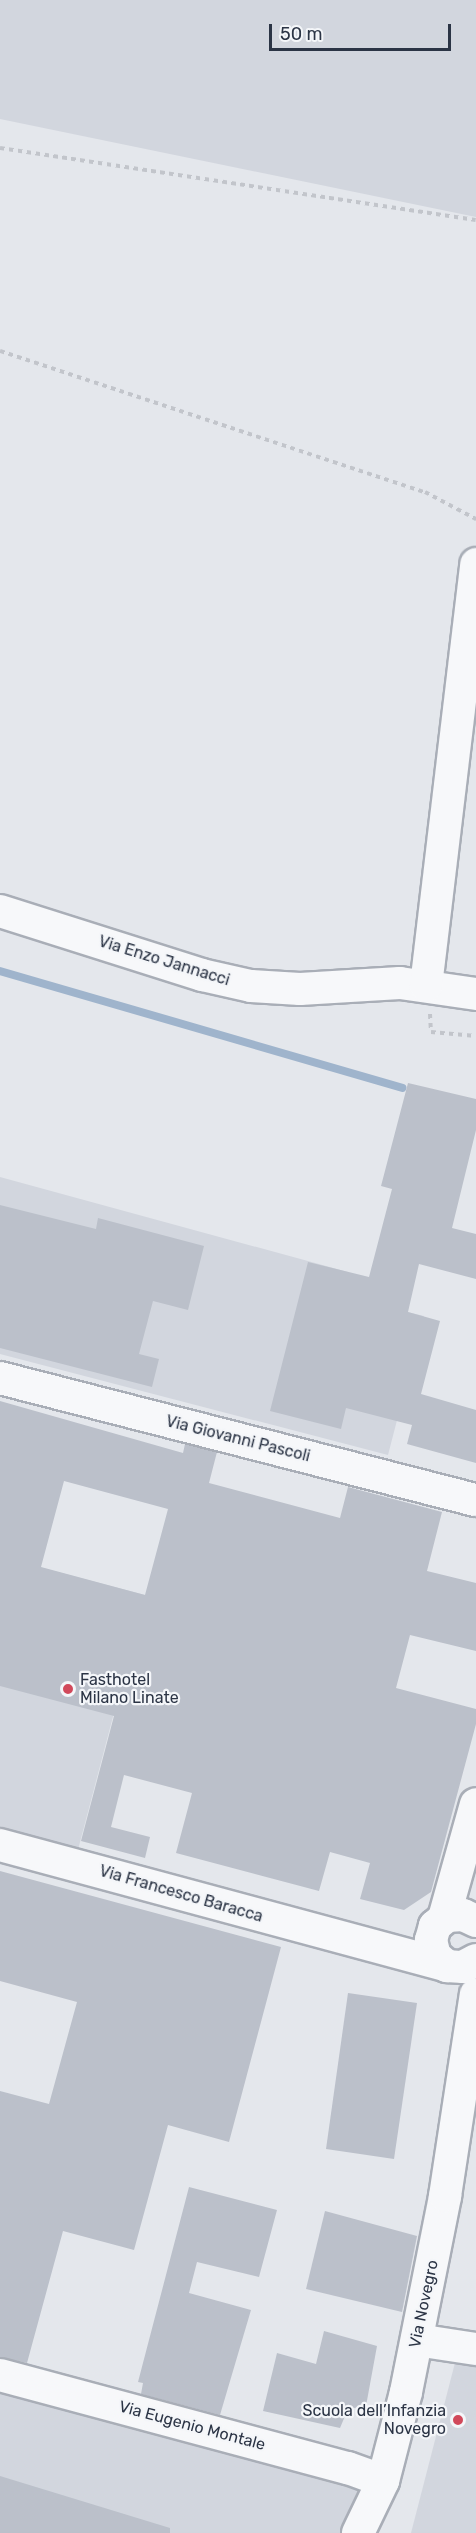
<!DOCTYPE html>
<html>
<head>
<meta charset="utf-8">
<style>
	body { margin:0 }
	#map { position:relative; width:476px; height:2533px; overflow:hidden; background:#e4e7ec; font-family:Rubik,sans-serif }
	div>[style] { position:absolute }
	.built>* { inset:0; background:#d2d6de }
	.stream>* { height:8px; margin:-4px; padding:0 4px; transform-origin:4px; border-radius:4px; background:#9fb4cc }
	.building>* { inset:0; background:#bbc0ca }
	.path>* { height:4px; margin-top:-2px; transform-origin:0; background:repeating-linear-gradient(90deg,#c2c5cb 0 4.5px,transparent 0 9px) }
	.roads { filter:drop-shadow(2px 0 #a9aeb7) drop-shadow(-2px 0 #a9aeb7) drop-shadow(0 2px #a9aeb7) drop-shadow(0 -2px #a9aeb7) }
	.minor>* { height:32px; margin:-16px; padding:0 16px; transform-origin:16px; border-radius:16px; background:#f7f8fa }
	.dots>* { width:16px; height:16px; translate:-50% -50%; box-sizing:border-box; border:3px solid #f4f6f9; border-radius:50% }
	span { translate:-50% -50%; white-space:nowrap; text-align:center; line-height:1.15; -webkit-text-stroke:4.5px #f4f6f9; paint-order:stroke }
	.street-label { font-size:16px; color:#2b3445 }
	.poi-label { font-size:16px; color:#2b3445 }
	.left { translate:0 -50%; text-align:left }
	.right { translate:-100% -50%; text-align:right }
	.scale { position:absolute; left:269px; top:24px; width:182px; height:27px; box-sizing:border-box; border:3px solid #2b3445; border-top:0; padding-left:8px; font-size:18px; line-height:21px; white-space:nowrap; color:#2b3445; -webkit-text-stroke:4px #f4f6f9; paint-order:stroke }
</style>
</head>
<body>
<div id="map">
	<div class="built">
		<div style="clip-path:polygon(0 0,476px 0,476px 217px,0 119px)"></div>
		<div style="clip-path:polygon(0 1177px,348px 1272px,342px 1296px,424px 1316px,388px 1455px,0 1354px)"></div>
		<div style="clip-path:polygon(12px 1560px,145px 1595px,74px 1865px,0 1845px,0 1607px)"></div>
		<div style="clip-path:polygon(457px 2355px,476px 2359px,476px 2533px,411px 2533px)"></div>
		<div style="clip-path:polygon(0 2375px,383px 2481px,358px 2533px,0 2533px)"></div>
	</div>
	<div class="stream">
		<div style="left:0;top:971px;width:419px;rotate:16.2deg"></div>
	</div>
	<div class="building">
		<div style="clip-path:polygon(408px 1083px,476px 1099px,476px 1130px,452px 1228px,476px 1234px,476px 1279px,419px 1264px,408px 1312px,440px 1321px,421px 1394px,476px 1410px,476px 1463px,407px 1444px,412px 1425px,346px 1408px,341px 1429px,270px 1411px,308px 1262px,369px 1277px,392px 1189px,381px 1186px)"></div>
		<div style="clip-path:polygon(0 1205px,96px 1229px,98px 1218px,204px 1246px,188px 1310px,153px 1301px,139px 1354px,159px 1359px,152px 1387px,0 1348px)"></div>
		<div style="clip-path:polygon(evenodd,0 1401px,183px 1453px,185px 1444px,217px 1452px,209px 1483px,340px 1518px,348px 1487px,442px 1512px,427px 1571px,476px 1583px,476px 1651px,410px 1635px,396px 1688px,476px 1709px,476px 1724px,431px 1892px,404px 1910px,360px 1899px,370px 1863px,330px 1852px,319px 1891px,176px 1853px,192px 1793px,124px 1775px,111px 1827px,150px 1837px,145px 1858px,81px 1841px,114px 1716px,0 1686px,0 1401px,64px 1481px,168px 1509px,145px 1595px,41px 1567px,64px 1481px)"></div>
		<div style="clip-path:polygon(0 1871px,281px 1947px,229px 2142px,168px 2125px,134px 2250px,63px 2231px,27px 2363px,0 2357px,0 2091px,49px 2104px,77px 2002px,0 1981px)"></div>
		<div style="clip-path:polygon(348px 1993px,417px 2003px,394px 2159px,326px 2149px)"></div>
		<div style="clip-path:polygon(189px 2187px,277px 2210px,259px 2277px,197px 2262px,189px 2293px,251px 2310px,220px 2415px,141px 2394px,143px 2383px,138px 2382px)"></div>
		<div style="clip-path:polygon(325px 2211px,417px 2236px,402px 2312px,306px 2289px)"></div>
		<div style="clip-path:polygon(324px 2331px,377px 2346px,366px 2406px,348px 2409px,340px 2428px,263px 2411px,277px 2353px,316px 2364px)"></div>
		<div style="clip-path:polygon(0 2476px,170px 2528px,170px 2533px,0 2533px)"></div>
	</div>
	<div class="path">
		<div style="left:0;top:148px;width:481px;rotate:8.6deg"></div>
		<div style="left:0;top:351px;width:448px;rotate:18.4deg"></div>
		<div style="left:425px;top:492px;width:58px;rotate:27.9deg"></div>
		<div style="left:430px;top:1014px;width:18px;rotate:87deg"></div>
		<div style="left:431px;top:1032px;width:45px;rotate:5.1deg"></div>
	</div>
	<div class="roads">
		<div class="minor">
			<div style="left:0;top:911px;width:212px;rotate:17.6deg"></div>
			<div style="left:202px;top:975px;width:50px;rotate:12.7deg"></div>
			<div style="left:251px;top:986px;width:49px;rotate:3.5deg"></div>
			<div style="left:300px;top:989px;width:100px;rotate:-3.4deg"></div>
			<div style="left:400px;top:983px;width:77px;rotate:8.2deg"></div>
			<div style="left:426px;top:986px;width:425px;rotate:-83.2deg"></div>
			<div style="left:0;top:1378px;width:491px;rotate:14.4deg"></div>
			<div style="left:0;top:1845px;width:461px;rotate:15.1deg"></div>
			<div style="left:444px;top:1918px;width:118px;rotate:-74.3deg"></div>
			<div style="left:476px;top:1921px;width:14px;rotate:-155deg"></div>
			<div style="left:463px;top:1915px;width:16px;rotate:176deg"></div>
			<div style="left:447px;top:1916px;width:16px;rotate:140deg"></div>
			<div style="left:435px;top:1926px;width:15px;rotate:106deg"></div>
			<div style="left:431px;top:1940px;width:16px;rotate:76deg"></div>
			<div style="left:435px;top:1956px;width:16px;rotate:40deg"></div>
			<div style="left:447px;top:1966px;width:16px;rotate:4deg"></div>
			<div style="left:463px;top:1967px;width:15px;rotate:-28deg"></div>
			<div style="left:417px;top:2340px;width:60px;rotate:8.7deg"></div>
			<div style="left:0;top:2375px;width:360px;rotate:15deg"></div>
			<div style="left:348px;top:2468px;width:37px;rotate:20deg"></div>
			<div style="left:358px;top:2533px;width:58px;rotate:-64.3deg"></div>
			<div style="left:383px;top:2481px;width:92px;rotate:-75.5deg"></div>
			<div style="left:406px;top:2392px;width:200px;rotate:-78.7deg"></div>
			<div style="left:445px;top:2196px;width:204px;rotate:-81.3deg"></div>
		</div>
	</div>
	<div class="dots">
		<div style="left:68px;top:1689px;background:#d1495b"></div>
		<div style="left:458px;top:2420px;background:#d1495b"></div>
	</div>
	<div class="street-label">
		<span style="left:164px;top:961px;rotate:17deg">Via Enzo Jannacci</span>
		<span style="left:238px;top:1439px;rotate:14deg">Via Giovanni Pascoli</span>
		<span style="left:181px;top:1894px;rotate:16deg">Via Francesco Baracca</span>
		<span style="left:424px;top:2304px;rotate:-78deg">Via Novegro</span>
		<span style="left:192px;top:2426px;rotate:15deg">Via Eugenio Montale</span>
	</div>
	<div class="poi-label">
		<span class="left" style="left:80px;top:1689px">Fasthotel<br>Milano Linate</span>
		<span class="right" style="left:446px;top:2420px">Scuola dell’Infanzia<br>Novegro</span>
	</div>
	<div class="scale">50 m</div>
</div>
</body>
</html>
